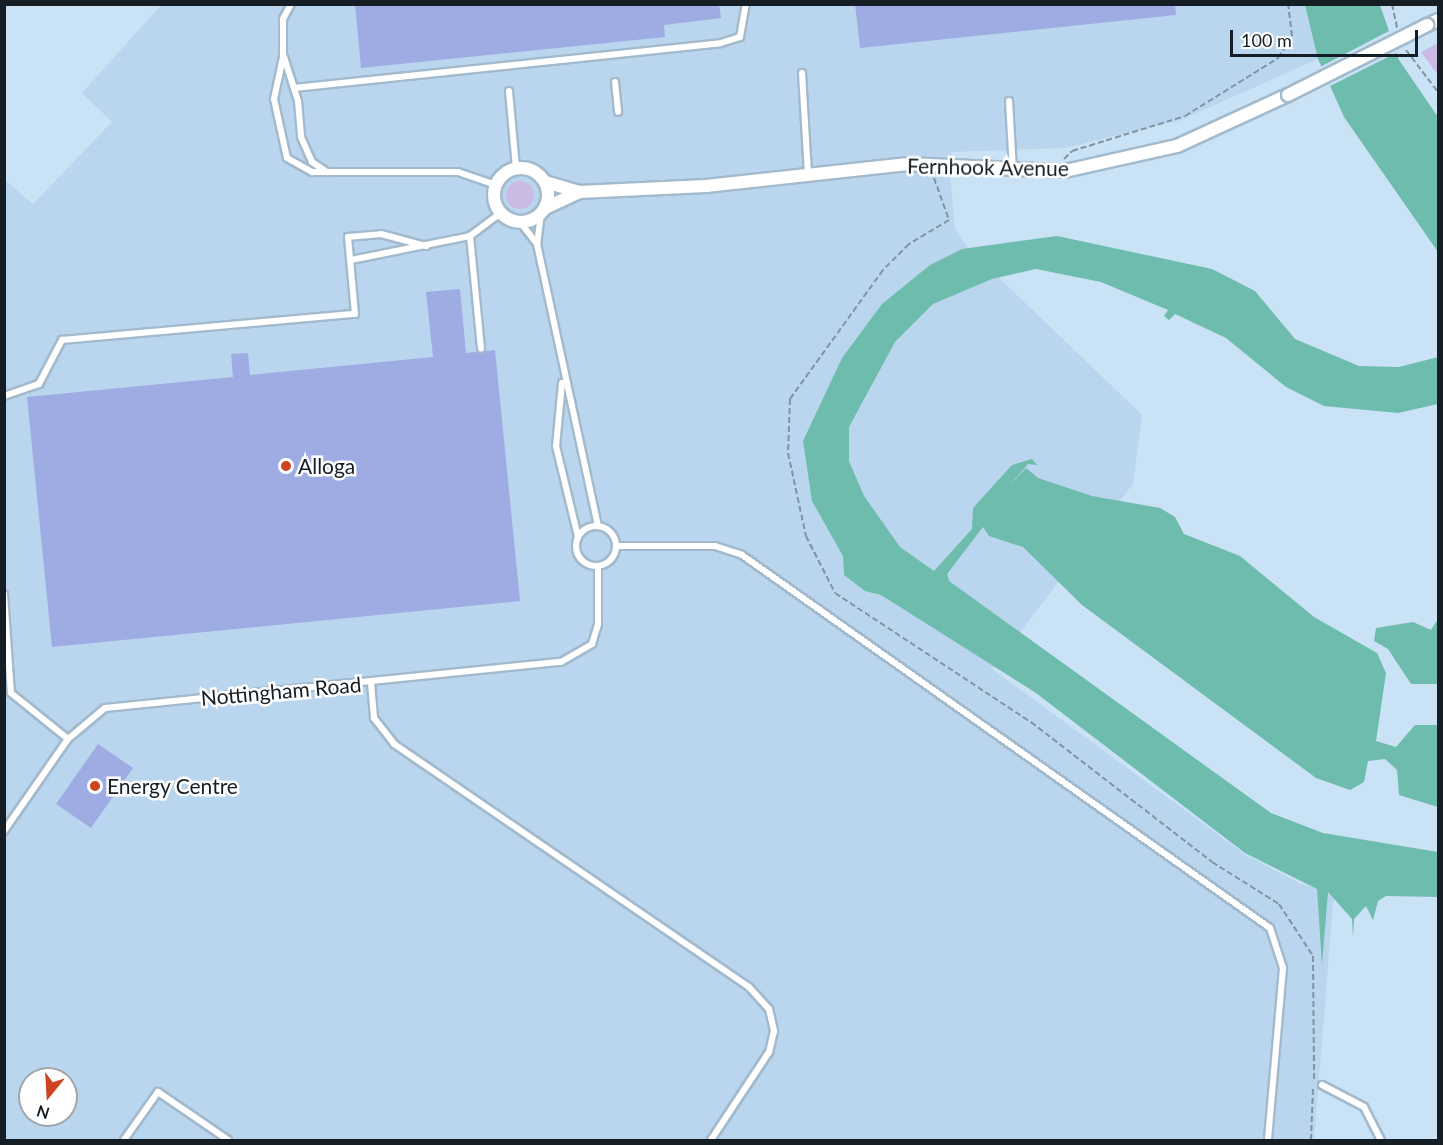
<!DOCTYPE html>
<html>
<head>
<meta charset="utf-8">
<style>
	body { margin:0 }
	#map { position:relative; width:1443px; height:1145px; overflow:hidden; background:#cae2f5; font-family:Lato,sans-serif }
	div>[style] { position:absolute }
	.built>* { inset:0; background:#b9d6ee }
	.green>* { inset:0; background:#cbbbe4 }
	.round { border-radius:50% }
	.water>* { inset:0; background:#6dbcae }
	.pier>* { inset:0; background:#cae2f5 }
	.building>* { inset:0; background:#9eace3 }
	.path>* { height:2px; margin-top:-1px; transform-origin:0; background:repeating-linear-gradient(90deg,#8192a0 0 6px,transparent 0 9px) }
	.roads { filter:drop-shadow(2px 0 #a3bacc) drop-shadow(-2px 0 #a3bacc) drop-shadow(0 2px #a3bacc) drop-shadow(0 -2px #a3bacc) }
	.service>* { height:6px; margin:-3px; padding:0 3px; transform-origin:3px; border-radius:3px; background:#fff }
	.service>.ring { margin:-3px; padding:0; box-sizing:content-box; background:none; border:6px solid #fff; border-radius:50% }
	.minor>* { height:12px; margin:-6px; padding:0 6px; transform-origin:6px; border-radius:6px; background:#fff }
	.minor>.ring { margin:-6px; padding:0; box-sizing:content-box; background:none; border:12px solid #fff; border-radius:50% }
	.bridges { filter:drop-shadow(2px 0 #a3bacc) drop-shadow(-2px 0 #a3bacc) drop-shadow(0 2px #a3bacc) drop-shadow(0 -2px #a3bacc) }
	.minor-bridge>* { height:12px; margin:-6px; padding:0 6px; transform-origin:6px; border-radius:6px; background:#fff }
	.dots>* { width:16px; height:16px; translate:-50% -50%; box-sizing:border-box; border:3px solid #fff; border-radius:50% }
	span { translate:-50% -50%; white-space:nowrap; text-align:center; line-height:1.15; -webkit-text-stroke:5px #fff; paint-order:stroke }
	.street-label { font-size:21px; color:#161e25 }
	.poi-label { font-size:21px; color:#161e25 }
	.left { translate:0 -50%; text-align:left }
	.frame { position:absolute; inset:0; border:6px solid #161e25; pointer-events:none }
	.north { position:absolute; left:18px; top:1067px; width:60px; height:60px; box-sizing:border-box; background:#fff; border:2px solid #a2a5a8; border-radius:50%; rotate:198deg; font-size:16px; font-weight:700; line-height:24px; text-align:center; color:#161e25 }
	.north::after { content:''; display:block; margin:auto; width:21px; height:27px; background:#ce4420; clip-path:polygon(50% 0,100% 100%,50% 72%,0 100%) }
	.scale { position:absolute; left:1230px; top:30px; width:188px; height:27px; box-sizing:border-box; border:3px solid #161e25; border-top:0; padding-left:8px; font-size:18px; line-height:21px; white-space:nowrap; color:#161e25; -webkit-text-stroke:4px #fff; paint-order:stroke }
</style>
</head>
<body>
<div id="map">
	<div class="built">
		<div style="clip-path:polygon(evenodd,161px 5px,1305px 5px,1318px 59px,1181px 120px,1065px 148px,951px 152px,950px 175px,955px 229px,968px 248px,1142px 415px,1133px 484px,992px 669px,1246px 855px,1301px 884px,1334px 893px,1314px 1140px,5px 1140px,4px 179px,33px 204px,112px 122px,82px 93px,161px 5px,30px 1079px,66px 1079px,66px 1115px,30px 1115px,30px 1079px)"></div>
	</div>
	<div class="green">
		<div style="clip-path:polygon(1438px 43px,1438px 75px,1421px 52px)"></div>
		<div class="round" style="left:506px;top:181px;width:28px;height:28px"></div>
	</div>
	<div class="water">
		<div style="clip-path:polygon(1305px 5px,1380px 5px,1399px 60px,1438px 117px,1438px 252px,1344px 117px,1318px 59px)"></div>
		<div style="clip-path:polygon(1057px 236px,1212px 269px,1255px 291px,1295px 339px,1359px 366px,1399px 367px,1438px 357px,1438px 404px,1398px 413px,1324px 406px,1286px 387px,1226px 338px,1175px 314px,1169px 320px,1164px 316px,1168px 310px,1101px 282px,1036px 269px,992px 279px,933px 304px,895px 342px,849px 427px,849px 461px,864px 496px,900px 547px,934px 571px,972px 529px,973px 508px,1012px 465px,1032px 459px,1037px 465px,1028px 464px,1009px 486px,1026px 468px,1038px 478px,1092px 496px,1160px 508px,1175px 517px,1184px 534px,1240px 556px,1314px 617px,1377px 653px,1386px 673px,1376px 741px,1396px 747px,1415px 725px,1438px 725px,1438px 807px,1399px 795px,1397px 770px,1385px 759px,1368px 761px,1364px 782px,1350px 790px,1316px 778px,1082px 605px,1023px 547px,989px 536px,983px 527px,947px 574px,949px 581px,1271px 813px,1323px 833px,1438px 852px,1438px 897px,1386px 896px,1378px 901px,1373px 920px,1366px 906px,1354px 919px,1353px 937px,1352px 919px,1328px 892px,1322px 965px,1317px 889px,1245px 853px,1036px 693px,881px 595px,865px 591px,844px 575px,843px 556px,812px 501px,803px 441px,842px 358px,882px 304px,930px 265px,962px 249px)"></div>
		<div style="clip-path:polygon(1438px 619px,1438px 684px,1411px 684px,1388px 649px,1374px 641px,1376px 628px,1413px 622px,1431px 630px)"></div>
	</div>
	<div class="pier">
		<div style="clip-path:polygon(1389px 31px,1398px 52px,1328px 87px,1320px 67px)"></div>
	</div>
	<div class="building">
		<div style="clip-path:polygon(355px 4px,719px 4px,721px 18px,664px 25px,665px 37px,361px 68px)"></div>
		<div style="clip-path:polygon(855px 4px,1175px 4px,1176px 15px,860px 48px)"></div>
		<div style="clip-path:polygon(460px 289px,466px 353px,495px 350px,520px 601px,52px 647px,27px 397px,233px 377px,231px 354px,248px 353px,250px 375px,433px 357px,426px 292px)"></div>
		<div style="clip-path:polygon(98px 744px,133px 768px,91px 828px,56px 804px)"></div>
	</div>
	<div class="path">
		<div style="left:1392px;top:4px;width:25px;rotate:78deg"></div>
		<div style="left:1406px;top:50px;width:53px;rotate:52.7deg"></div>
		<div style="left:1064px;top:159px;width:11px;rotate:-45deg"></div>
		<div style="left:1072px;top:151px;width:118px;rotate:-17.2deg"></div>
		<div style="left:1185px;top:116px;width:110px;rotate:-31.9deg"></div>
		<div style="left:1278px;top:58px;width:26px;rotate:-58deg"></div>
		<div style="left:1292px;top:36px;width:32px;rotate:-97deg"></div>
		<div style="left:934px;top:178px;width:45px;rotate:70.3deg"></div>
		<div style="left:949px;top:220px;width:47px;rotate:149deg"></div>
		<div style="left:909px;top:244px;width:37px;rotate:135deg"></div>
		<div style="left:883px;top:270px;width:159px;rotate:125.8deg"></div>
		<div style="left:790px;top:399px;width:54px;rotate:92.1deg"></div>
		<div style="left:788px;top:453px;width:85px;rotate:77.8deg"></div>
		<div style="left:806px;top:536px;width:64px;rotate:63deg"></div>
		<div style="left:835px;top:593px;width:235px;rotate:33.4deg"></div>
		<div style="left:1031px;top:722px;width:229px;rotate:37.7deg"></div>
		<div style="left:1212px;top:862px;width:79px;rotate:32.1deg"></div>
		<div style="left:1279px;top:904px;width:62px;rotate:56.8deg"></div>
		<div style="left:1313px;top:956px;width:125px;rotate:89.5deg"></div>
		<div style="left:1311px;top:1140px;width:51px;rotate:-87.8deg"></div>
	</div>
	<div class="roads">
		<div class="service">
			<div style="left:291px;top:4px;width:17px;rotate:118deg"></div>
			<div style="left:283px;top:19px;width:38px;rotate:90deg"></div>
			<div style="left:283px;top:57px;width:43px;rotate:102.1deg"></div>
			<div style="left:274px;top:99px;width:60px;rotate:77.6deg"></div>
			<div style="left:287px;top:158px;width:29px;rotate:29deg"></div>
			<div style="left:312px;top:172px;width:146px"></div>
			<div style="left:458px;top:172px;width:39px;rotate:19deg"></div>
			<div style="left:284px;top:57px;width:46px;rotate:72.3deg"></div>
			<div style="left:298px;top:101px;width:36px;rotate:85deg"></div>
			<div style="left:301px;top:137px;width:27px;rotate:66deg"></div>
			<div style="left:312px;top:162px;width:18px;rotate:34deg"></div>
			<div style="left:802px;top:73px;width:101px;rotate:86.6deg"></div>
			<div style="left:615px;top:82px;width:30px;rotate:84deg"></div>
			<div style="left:294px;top:88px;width:429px;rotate:-6deg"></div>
			<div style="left:721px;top:43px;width:20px;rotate:-18deg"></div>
			<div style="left:740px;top:37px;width:34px;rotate:-80deg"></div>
			<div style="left:509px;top:91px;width:77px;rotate:84.8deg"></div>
			<div style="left:1009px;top:101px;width:70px;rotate:86.7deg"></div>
			<div style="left:541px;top:213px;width:31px;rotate:97deg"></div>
			<div style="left:537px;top:244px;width:289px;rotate:77.8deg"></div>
			<div style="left:520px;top:222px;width:28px;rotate:52deg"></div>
			<div style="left:470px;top:236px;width:113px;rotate:84.4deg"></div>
			<div style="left:351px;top:260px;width:121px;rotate:-11.4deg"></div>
			<div style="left:470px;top:236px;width:39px;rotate:-37deg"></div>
			<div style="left:562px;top:383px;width:63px;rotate:95.4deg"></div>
			<div style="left:556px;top:446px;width:94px;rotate:76.4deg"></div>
			<div style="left:4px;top:396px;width:37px;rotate:-19deg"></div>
			<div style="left:39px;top:384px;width:50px;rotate:-62.4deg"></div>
			<div style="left:62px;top:340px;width:294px;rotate:-5.1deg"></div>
			<div style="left:355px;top:314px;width:77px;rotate:-95.2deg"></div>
			<div style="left:348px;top:237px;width:33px;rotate:-5deg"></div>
			<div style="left:381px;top:234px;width:47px;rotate:14.9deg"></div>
			<div class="ring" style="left:576px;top:526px;width:34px;height:34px"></div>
			<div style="left:616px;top:546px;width:99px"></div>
			<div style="left:715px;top:546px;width:28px;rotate:18deg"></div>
			<div style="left:742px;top:555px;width:646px;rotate:35.24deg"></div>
			<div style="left:1270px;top:928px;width:42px;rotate:72deg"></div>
			<div style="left:1283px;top:968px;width:173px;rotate:95deg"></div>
			<div style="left:4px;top:594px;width:99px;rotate:86deg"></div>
			<div style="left:11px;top:693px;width:73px;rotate:38.9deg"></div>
			<div style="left:68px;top:739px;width:48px;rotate:-40deg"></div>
			<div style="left:105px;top:708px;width:458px;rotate:-5.8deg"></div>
			<div style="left:561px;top:662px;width:36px;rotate:-30deg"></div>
			<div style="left:592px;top:644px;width:21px;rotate:-73deg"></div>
			<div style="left:598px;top:624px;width:58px;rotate:-90deg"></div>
			<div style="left:371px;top:683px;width:35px;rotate:85deg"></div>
			<div style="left:374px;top:718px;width:33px;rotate:52deg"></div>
			<div style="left:394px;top:744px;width:430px;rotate:34.4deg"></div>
			<div style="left:749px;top:987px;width:30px;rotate:48deg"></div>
			<div style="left:769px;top:1009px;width:23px;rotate:77deg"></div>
			<div style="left:774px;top:1031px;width:22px;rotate:103deg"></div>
			<div style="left:769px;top:1052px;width:105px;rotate:123.4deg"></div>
			<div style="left:4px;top:831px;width:112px;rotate:-55.2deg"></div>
			<div style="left:1322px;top:1085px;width:47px;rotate:27.6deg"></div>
			<div style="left:1364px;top:1107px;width:37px;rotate:63deg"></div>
			<div style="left:124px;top:1140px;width:59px;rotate:-54.7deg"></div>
			<div style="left:158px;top:1092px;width:85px;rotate:34.4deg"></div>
		</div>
		<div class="minor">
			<div style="left:1427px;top:25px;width:12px;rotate:-24deg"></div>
			<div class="ring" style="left:494px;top:168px;width:42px;height:42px"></div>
			<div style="left:545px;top:182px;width:35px;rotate:16deg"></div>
			<div style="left:579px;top:192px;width:127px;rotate:-2.7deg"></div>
			<div style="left:706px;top:186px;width:203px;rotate:-6.2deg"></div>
			<div style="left:908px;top:164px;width:157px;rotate:2.6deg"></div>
			<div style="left:1065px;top:171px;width:115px;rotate:-12.6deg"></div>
			<div style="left:1177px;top:146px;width:122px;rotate:-24.7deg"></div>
			<div style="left:545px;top:208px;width:38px;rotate:-25deg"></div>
		</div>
	</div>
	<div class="bridges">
		<div class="minor-bridge">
			<div style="left:1288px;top:95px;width:156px;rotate:-26.7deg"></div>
		</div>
	</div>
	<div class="dots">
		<div style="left:286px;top:466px;background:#ce4420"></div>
		<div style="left:95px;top:786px;background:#ce4420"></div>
	</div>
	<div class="street-label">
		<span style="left:988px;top:167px;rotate:1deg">Fernhook Avenue</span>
		<span style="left:281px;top:691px;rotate:-5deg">Nottingham Road</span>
	</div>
	<div class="poi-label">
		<span class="left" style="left:298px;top:466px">Alloga</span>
		<span class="left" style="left:107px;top:786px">Energy Centre</span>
	</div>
	<div class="frame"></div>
	<div class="north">N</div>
	<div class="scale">100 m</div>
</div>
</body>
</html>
